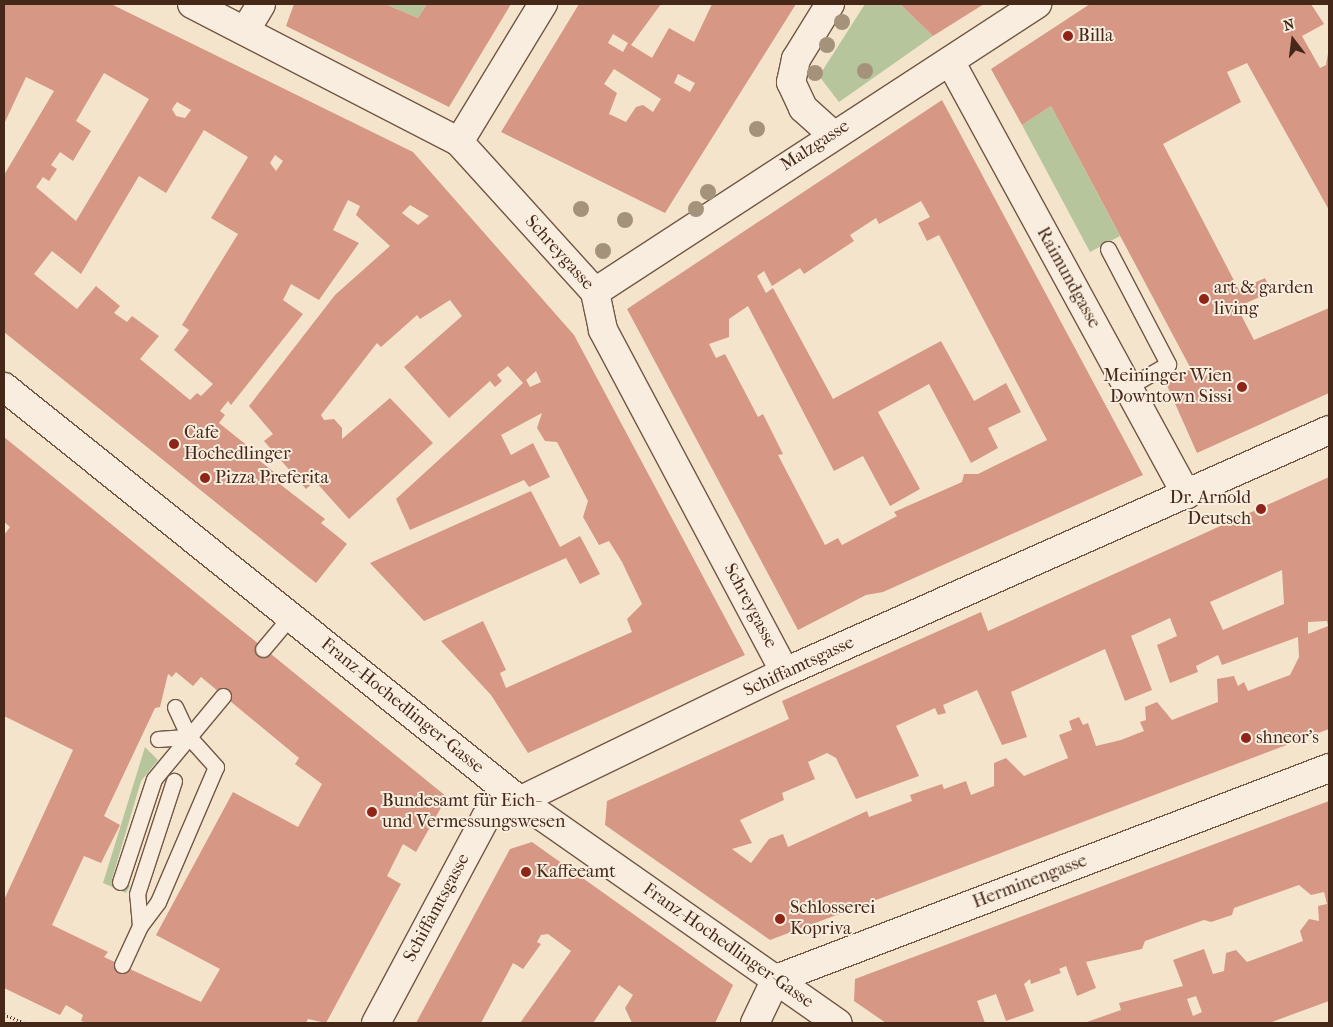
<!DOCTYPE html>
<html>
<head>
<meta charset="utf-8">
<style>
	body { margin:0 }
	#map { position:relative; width:1333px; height:1027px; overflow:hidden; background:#f4e4cc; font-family:"IM FELL French Canon",serif }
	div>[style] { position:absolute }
	.green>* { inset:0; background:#b6c59c }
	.building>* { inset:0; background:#d69885 }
	.path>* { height:3px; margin-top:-1.5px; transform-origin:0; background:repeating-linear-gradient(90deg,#462818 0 1px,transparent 0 3.5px) }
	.roads { filter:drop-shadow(1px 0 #725745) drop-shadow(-1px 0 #725745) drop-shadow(0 1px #725745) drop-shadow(0 -1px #725745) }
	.lane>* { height:15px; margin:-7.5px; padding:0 7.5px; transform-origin:7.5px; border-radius:7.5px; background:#f8edde }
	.street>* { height:28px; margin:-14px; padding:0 14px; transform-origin:14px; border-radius:14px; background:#f8edde }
	.trees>* { width:16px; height:16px; margin:-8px; border-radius:50%; background:#a4927b }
	.dots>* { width:14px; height:14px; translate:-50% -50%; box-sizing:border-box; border:2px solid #f8edde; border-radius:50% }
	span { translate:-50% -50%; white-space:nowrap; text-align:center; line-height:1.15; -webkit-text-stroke:4px #f8edde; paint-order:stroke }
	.poi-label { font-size:18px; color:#462818 }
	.left { translate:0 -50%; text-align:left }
	.right { translate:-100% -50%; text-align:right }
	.street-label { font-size:18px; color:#462818 }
	.frame { position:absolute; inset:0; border:5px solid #462818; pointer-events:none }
	.north { position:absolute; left:1268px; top:15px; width:50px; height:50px; -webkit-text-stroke:4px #f8edde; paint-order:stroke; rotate:345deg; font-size:14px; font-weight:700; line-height:20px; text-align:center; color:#462818 }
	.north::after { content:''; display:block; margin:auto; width:18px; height:22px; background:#462818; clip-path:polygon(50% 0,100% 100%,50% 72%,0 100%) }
</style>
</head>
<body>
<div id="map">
	<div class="green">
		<div style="clip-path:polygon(385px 4px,427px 4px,418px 18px)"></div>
		<div style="clip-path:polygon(865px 4px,900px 4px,933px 36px,839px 102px,819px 76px)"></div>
		<div style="clip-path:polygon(1051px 106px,1120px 236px,1090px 252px,1022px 125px)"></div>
		<div style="clip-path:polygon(145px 747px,158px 760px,141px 781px,112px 879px,130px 886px,126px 893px,103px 883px)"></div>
	</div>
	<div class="building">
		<div style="clip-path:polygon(evenodd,4px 4px,111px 4px,413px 152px,574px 335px,745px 655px,528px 753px,491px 695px,441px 641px,483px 621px,506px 670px,500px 673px,506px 688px,632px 632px,627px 619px,642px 604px,622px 562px,609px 541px,599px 545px,583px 517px,588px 501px,557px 442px,545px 441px,537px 428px,542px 413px,501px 435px,511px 455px,533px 443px,550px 477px,529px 487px,524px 480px,410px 530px,396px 499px,523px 383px,508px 366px,497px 375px,502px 381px,495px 387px,490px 381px,449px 418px,404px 367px,462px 316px,450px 300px,420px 319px,417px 315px,381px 347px,377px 343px,321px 415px,324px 420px,334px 419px,342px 428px,342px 439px,390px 398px,433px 443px,349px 519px,315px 481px,306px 489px,264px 441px,273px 434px,249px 406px,335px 295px,390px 246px,356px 215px,360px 206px,348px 200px,333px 230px,359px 243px,319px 300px,291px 284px,283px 300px,303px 314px,231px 405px,228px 401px,220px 411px,225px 415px,219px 423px,254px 451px,251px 454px,284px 480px,281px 485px,325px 519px,321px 523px,347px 544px,316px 583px,4px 332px,4px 175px,54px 91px,26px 77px,4px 124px,4px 4px,104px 73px,149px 99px,76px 221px,36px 187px,43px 177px,49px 181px,57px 169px,51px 165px,60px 152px,73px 161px,91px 131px,76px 121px,104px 73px,4px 4px,177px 102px,191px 110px,185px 118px,176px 116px,172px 109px,177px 102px,4px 4px,204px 130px,248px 157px,211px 218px,238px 234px,182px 325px,189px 330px,174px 350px,213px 384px,201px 396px,197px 393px,190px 400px,140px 359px,159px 336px,132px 316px,127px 322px,114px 313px,120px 306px,96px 286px,77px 309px,34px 274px,52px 251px,81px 274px,139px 176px,166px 193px,204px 130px,4px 4px,275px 155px,283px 161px,276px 171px,270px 163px,275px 155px,4px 4px,410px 205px,429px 216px,418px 225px,402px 213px,410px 205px,4px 4px,536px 371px,541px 382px,530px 387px,526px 380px,536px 371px)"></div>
		<div style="clip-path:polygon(294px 4px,385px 4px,418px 18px,427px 4px,511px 4px,449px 107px,286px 26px)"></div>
		<div style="clip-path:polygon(evenodd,579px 4px,661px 4px,631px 45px,652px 58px,669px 28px,694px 42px,712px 4px,796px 4px,665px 213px,501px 132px,579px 4px,613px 34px,628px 43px,623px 52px,608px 43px,613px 34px,579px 4px,614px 69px,661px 99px,653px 112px,643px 105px,636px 107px,626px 122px,609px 114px,617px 93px,604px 84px,614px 69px,579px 4px,678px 74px,695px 83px,690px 92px,674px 83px,678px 74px)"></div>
		<div style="clip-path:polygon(900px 4px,984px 4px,933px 36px)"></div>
		<div style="clip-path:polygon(1090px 4px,1311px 4px,1324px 24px,1302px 36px,1320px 68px,1326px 65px,1329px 48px,1329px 210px,1247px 63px,1227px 72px,1241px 102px,1163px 144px,1239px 290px,1265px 278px,1271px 292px,1237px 307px,1254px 340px,1329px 308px,1329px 393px,1197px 453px,1165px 381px,1191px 369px,1051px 106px,1022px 125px,991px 69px)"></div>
		<div style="clip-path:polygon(evenodd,942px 100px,1143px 475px,883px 592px,866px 595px,798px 630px,627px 309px,942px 100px,921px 201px,930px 217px,918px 223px,927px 241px,939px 235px,1047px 440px,978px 474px,964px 474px,962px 482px,894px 512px,897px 516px,842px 545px,838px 538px,825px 545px,778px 455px,783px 454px,763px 414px,758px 417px,725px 354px,716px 358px,709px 344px,729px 337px,729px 319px,748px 306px,834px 471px,863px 456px,890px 506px,920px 489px,878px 412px,929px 384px,971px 463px,998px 448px,988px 428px,1021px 412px,1006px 383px,974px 401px,941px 341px,833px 399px,773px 288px,766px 293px,757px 276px,764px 271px,772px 286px,800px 268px,804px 274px,854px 241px,850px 235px,876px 218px,879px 224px,921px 201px)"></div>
		<div style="clip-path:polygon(evenodd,4px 437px,447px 797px,416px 852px,403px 844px,387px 876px,401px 884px,326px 1023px,308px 1019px,306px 1023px,87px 1023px,81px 1021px,83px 1015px,66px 1005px,60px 1015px,4px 988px,4px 900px,73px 750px,4px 716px,4px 535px,10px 527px,4px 522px,4px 437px,176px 672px,193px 686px,201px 677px,299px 758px,295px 764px,322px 784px,298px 827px,233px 792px,156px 935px,220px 969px,201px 1002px,104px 957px,108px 952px,52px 925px,84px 856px,101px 863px,120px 825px,104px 816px,155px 708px,160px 707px,168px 674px,172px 677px,176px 672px)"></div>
		<div style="clip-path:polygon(evenodd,1329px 477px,1329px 729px,770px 940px,605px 825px,607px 801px,789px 719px,782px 701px,981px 612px,988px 631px,1329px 477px,1282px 570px,1284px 604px,1223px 630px,1210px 602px,1282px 570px,1329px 477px,1170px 618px,1177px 636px,1157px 645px,1170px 683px,1198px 672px,1196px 666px,1218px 655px,1222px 665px,1298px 637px,1299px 657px,1290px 675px,1248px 691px,1244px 682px,1238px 686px,1234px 676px,1217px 679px,1218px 702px,1172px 720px,1157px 702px,1145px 707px,1146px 720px,1140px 722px,1144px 731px,1121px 740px,1096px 746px,1088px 723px,1083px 725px,1079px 717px,1069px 721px,1072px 730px,1059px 735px,1068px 758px,1024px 776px,1006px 758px,994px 763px,994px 786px,971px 795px,966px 781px,944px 789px,942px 784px,910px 795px,912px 801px,869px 817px,867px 811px,788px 847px,783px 834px,769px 839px,751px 863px,732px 849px,752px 843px,740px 820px,784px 800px,782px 793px,815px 779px,808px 762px,827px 753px,836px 758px,856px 799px,919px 776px,896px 726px,935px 708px,938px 715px,946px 713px,943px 705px,977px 690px,1002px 745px,1027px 737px,1011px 692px,1105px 649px,1125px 701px,1152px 690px,1131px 636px,1170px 618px,1329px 477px,1327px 621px,1328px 626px,1308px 634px,1308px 622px,1327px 621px)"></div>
		<div style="clip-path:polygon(531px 491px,560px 547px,580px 536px,600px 574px,580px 584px,566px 558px,424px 621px,370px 563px)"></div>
		<div style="clip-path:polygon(evenodd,1329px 801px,1329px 1001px,1269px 1023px,1084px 1023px,1121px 1010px,1119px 1003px,1183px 986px,1173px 960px,1204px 949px,1213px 974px,1224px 971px,1226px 953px,1236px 950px,1247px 962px,1303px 941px,1300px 931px,1309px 919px,1319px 921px,1318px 906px,1327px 904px,1324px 892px,1311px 895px,1299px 885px,1234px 908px,1232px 915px,1211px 922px,1204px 920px,1145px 941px,1142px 949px,1086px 962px,1096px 988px,1077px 996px,1066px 966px,1059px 969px,1061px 973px,1031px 984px,1030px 979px,1024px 984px,1034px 1011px,1006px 1021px,996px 994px,977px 1001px,985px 1023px,886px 1023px,854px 1001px,855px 979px,1329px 801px,1196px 996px,1202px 1012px,1193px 1016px,1187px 999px,1196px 996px)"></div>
		<div style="clip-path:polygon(532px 842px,733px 985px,715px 1023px,632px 1023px,625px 1008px,633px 995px,619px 985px,593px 1023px,520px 1023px,571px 951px,548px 934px,541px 935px,537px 942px,541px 944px,523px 969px,513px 963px,481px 1023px,416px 1023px,510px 849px)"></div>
	</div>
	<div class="path">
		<div style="left:4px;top:1014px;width:22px;rotate:24deg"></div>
	</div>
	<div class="roads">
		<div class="lane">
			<div style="left:1108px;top:249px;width:130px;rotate:62.4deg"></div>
			<div style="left:1168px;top:364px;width:46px;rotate:150.1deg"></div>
			<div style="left:263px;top:649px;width:42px;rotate:-49.8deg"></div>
			<div style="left:158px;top:739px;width:31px;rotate:-4deg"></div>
			<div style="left:120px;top:882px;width:108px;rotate:-71.7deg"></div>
			<div style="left:154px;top:779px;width:108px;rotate:-50.3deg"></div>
			<div style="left:140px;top:926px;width:30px;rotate:-53deg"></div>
			<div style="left:158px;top:902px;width:147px;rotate:-66.8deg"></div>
			<div style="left:216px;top:767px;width:40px;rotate:-132deg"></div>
			<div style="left:189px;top:737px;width:33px;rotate:-115deg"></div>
			<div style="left:122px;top:965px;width:43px;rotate:-65.2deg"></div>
			<div style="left:140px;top:926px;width:32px;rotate:-95deg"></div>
			<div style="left:137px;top:894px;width:119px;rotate:-71.9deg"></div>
		</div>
		<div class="street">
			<div style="left:192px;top:4px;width:301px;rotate:27.3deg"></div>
			<div style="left:459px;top:142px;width:202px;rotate:47.8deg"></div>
			<div style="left:595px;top:292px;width:39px;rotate:78deg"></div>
			<div style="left:603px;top:330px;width:387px;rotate:62deg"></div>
			<div style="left:830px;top:4px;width:65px;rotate:121.7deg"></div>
			<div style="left:796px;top:59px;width:24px;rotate:102deg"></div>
			<div style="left:791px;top:82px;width:29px;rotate:65deg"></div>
			<div style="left:803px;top:108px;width:40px;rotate:42deg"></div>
			<div style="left:245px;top:31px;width:31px;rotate:-59deg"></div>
			<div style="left:950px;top:61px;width:494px;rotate:61.4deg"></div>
			<div style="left:459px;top:142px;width:162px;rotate:-58.7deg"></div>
			<div style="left:595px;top:292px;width:528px;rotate:-33.09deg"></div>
			<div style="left:4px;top:387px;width:660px;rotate:38.73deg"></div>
			<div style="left:519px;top:800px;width:389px;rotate:35deg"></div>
			<div style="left:376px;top:1023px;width:234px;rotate:-61.9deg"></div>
			<div style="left:486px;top:817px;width:332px;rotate:-25.9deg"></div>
			<div style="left:785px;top:672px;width:595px;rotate:-23.98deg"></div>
			<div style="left:755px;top:1023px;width:49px;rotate:-64.5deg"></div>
			<div style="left:776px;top:979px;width:592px;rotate:-20.88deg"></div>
		</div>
	</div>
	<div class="trees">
		<div style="left:842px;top:22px"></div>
		<div style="left:827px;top:45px"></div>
		<div style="left:865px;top:71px"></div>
		<div style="left:815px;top:73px"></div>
		<div style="left:757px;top:129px"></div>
		<div style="left:708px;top:192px"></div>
		<div style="left:581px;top:209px"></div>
		<div style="left:696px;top:209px"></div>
		<div style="left:625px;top:220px"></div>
		<div style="left:603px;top:251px"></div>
	</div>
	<div class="dots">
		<div style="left:1068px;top:36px;background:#8f2418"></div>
		<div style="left:1204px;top:299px;background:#8f2418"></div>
		<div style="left:1242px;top:387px;background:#8f2418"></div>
		<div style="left:174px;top:444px;background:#8f2418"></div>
		<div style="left:205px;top:478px;background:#8f2418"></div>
		<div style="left:1261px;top:509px;background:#8f2418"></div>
		<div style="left:1246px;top:738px;background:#8f2418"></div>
		<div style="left:372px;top:812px;background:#8f2418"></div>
		<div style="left:526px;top:872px;background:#8f2418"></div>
		<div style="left:780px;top:919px;background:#8f2418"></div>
	</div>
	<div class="poi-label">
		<span class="left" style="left:1078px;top:36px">Billa</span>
		<span class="left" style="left:1214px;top:299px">art &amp; garden<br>living</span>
		<span class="right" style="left:1232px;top:387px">Meininger Wien<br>Downtown Sissi</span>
		<span class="left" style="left:184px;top:444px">Cafe<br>Hochedlinger</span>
		<span class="left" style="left:215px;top:478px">Pizza Preferita</span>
		<span class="right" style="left:1251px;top:509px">Dr. Arnold<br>Deutsch</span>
		<span class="left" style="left:1256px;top:738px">shneor's</span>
		<span class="left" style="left:382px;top:812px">Bundesamt für Eich-<br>und Vermessungswesen</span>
		<span class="left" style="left:536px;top:872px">Kaffeeamt</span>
		<span class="left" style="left:790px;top:919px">Schlosserei<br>Kopriva</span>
	</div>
	<div class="street-label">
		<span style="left:815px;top:146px;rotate:-33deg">Malzgasse</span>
		<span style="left:559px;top:253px;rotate:48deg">Schreygasse</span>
		<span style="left:1068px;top:278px;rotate:61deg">Raimundgasse</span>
		<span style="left:750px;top:606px;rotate:62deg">Schreygasse</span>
		<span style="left:799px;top:667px;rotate:-25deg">Schiffamtsgasse</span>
		<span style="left:402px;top:706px;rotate:39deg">Franz-Hochedlinger-Gasse</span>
		<span style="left:1030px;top:882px;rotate:-21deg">Herminengasse</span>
		<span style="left:437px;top:908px;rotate:-62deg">Schiffamtsgasse</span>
		<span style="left:728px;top:946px;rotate:35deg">Franz-Hochedlinger-Gasse</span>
	</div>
	<div class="frame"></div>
	<div class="north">N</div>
</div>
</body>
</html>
